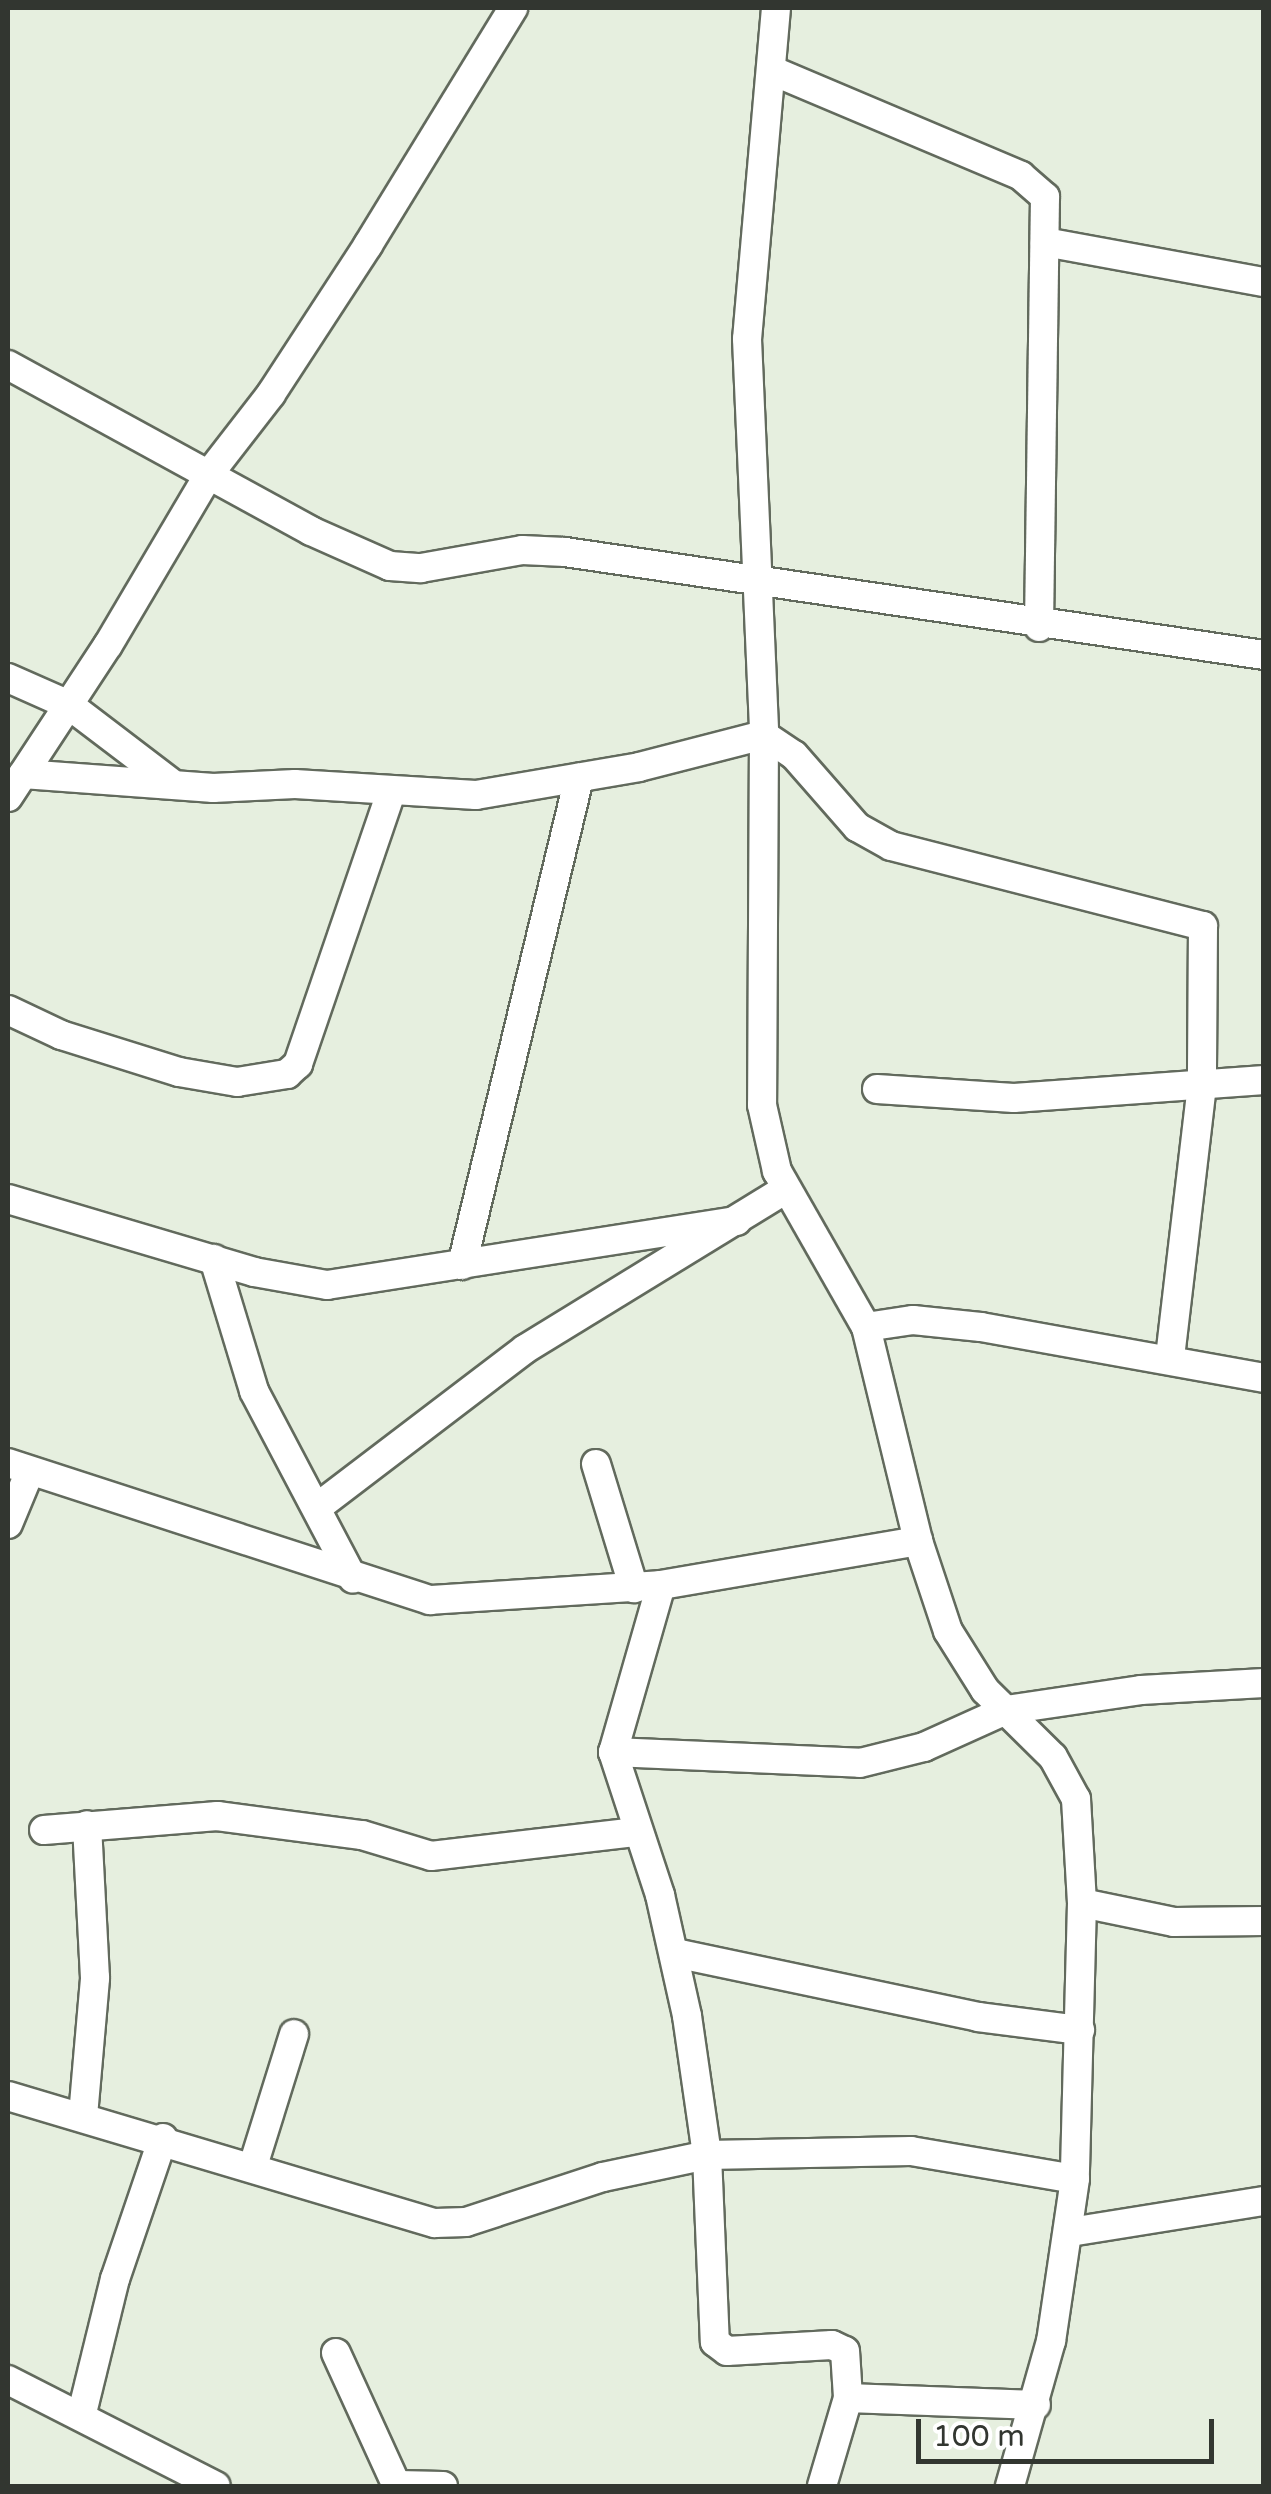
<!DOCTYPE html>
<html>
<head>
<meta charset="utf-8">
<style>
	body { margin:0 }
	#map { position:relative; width:1271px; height:2494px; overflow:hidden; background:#e6efdf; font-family:"Varela Round",sans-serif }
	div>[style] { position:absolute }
	.roads { filter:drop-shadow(2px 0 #626a5d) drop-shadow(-2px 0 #626a5d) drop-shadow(0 2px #626a5d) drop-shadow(0 -2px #626a5d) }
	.minor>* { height:28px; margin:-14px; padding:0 14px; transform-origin:14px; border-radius:14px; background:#fff }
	span { translate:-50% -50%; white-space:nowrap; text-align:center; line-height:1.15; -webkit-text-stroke:10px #fff; paint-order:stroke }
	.frame { position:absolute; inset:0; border:10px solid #323630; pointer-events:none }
	.scale { position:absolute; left:916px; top:2419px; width:298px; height:45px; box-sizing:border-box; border:5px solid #323630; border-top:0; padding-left:12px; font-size:30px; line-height:35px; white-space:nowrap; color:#323630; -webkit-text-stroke:8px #fff; paint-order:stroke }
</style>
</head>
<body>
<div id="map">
	<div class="roads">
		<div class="minor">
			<div style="left:776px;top:8px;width:332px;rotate:95deg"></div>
			<div style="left:747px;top:339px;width:396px;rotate:87.5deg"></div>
			<div style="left:764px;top:735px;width:370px;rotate:90.3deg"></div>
			<div style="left:762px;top:1105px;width:68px;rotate:77.2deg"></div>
			<div style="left:777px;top:1171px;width:180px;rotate:60.3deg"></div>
			<div style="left:866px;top:1327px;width:220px;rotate:76.3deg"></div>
			<div style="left:918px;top:1541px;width:95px;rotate:71.6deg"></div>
			<div style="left:948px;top:1631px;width:70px;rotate:57.9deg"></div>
			<div style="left:985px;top:1690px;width:95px;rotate:44.6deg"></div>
			<div style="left:1053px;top:1757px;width:48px;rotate:61.3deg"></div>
			<div style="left:1076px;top:1799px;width:104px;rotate:86.7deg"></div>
			<div style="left:1082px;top:1903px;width:276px;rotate:91.5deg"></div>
			<div style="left:1075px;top:2179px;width:164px;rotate:98.4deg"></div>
			<div style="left:1051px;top:2341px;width:151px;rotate:105.8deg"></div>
			<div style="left:773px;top:71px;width:269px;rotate:22.9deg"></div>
			<div style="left:1021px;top:176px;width:32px;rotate:41deg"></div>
			<div style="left:1045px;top:197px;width:430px;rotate:90.8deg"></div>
			<div style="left:1045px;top:242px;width:223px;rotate:10.4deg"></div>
			<div style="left:8px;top:365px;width:345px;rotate:28.7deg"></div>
			<div style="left:311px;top:531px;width:86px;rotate:23.9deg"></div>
			<div style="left:390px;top:566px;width:31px;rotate:4deg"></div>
			<div style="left:421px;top:568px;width:103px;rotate:-10.1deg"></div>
			<div style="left:522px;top:550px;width:43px;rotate:2.7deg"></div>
			<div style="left:565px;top:552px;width:707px;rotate:8.38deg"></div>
			<div style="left:8px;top:678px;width:67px;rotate:23.9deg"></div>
			<div style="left:69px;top:705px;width:127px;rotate:37.3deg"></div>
			<div style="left:23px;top:774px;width:191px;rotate:4.2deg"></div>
			<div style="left:213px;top:788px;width:82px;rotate:-2.8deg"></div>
			<div style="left:295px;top:784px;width:181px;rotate:3.5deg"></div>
			<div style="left:476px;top:795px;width:165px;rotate:-9.7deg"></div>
			<div style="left:639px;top:767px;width:129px;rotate:-14.4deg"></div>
			<div style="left:764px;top:735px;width:36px;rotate:34deg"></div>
			<div style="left:794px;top:755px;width:96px;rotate:48.8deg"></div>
			<div style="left:857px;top:827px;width:39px;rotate:29deg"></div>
			<div style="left:891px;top:846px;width:322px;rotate:14.4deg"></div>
			<div style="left:1203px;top:926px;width:159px;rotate:90.4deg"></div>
			<div style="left:1202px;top:1085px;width:274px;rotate:96.7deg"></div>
			<div style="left:8px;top:797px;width:182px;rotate:-56.7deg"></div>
			<div style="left:108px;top:645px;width:199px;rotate:-59.4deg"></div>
			<div style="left:209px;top:474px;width:101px;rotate:-52.2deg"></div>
			<div style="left:271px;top:394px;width:178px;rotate:-56.9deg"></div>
			<div style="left:368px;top:245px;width:278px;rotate:-58.5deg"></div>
			<div style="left:8px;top:1010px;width:59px;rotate:25.3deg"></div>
			<div style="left:61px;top:1035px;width:124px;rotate:17.4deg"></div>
			<div style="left:179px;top:1072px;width:59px;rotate:9.8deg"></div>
			<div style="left:237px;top:1082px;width:51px;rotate:-9.1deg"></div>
			<div style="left:287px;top:1074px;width:15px;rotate:-42deg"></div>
			<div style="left:298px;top:1064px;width:287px;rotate:-71.1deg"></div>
			<div style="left:877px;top:1089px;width:137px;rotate:3.8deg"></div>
			<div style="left:1014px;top:1098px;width:251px;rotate:-4.1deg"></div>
			<div style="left:8px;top:1199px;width:257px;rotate:16.5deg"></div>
			<div style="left:254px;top:1272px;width:74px;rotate:10.1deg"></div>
			<div style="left:327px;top:1285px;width:415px;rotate:-8.9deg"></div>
			<div style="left:214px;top:1259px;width:138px;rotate:73.1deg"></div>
			<div style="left:254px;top:1391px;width:212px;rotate:62.2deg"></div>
			<div style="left:462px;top:1265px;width:501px;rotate:-76.49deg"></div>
			<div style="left:866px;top:1327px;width:48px;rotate:-8.5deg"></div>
			<div style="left:913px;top:1320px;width:68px;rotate:5.9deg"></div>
			<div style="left:981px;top:1327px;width:288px;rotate:10.2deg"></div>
			<div style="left:8px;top:1463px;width:444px;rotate:18deg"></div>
			<div style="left:430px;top:1600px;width:231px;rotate:-3.7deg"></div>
			<div style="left:661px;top:1585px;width:261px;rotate:-9.7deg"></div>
			<div style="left:596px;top:1464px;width:130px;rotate:73deg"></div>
			<div style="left:319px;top:1506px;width:259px;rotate:-37.3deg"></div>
			<div style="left:525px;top:1349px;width:306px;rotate:-31.5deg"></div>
			<div style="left:8px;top:1524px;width:57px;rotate:-67.5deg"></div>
			<div style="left:661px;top:1585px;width:174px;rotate:106deg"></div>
			<div style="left:613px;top:1752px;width:151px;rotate:71.8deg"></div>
			<div style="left:660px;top:1895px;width:124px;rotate:77.4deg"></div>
			<div style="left:687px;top:2016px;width:140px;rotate:81.8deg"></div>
			<div style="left:707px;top:2155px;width:187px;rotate:87.6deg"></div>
			<div style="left:715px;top:2342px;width:15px;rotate:37deg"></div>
			<div style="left:727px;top:2351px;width:105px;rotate:-3.3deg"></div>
			<div style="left:832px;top:2345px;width:14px;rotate:25deg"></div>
			<div style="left:845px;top:2351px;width:47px;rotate:86.3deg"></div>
			<div style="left:848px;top:2398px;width:92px;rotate:106.5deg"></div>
			<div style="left:613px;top:1752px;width:247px;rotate:2.5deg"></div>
			<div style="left:860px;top:1763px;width:66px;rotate:-14deg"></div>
			<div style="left:924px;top:1747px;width:90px;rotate:-24.3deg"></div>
			<div style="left:1006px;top:1710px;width:136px;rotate:-8.4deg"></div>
			<div style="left:1141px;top:1690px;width:123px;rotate:-3.3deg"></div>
			<div style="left:44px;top:1830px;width:174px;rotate:-4.6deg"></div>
			<div style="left:217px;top:1816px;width:146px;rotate:7.5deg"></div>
			<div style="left:362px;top:1835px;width:72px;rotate:16.9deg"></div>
			<div style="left:431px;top:1856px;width:205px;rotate:-6.7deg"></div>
			<div style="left:1082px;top:1903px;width:94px;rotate:11.7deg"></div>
			<div style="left:1174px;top:1922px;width:90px;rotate:-0.6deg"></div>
			<div style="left:675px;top:1953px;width:310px;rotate:11.9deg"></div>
			<div style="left:978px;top:2017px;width:103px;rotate:7.3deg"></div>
			<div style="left:8px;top:2096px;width:445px;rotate:16.6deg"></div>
			<div style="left:435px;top:2223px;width:31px;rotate:-2deg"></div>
			<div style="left:466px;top:2222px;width:144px;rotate:-18.2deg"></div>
			<div style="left:603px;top:2177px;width:106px;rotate:-11.9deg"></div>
			<div style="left:707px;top:2155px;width:204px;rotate:-1.1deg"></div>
			<div style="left:911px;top:2151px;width:166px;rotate:9.7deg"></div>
			<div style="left:83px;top:2116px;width:139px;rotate:-85deg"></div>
			<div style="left:95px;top:1978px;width:153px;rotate:-93deg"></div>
			<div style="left:253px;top:2166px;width:138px;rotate:-72.7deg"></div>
			<div style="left:1070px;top:2232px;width:196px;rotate:-9.1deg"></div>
			<div style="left:336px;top:2353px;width:146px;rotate:65.4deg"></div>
			<div style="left:8px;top:2380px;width:233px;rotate:27deg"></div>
			<div style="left:848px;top:2398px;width:188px;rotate:2.1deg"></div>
			<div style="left:82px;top:2413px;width:138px;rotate:-76.2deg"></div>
			<div style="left:115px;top:2279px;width:149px;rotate:-71.2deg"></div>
			<div style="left:398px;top:2485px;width:45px;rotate:1.3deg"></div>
		</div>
	</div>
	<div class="frame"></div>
	<div class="scale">100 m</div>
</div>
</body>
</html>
